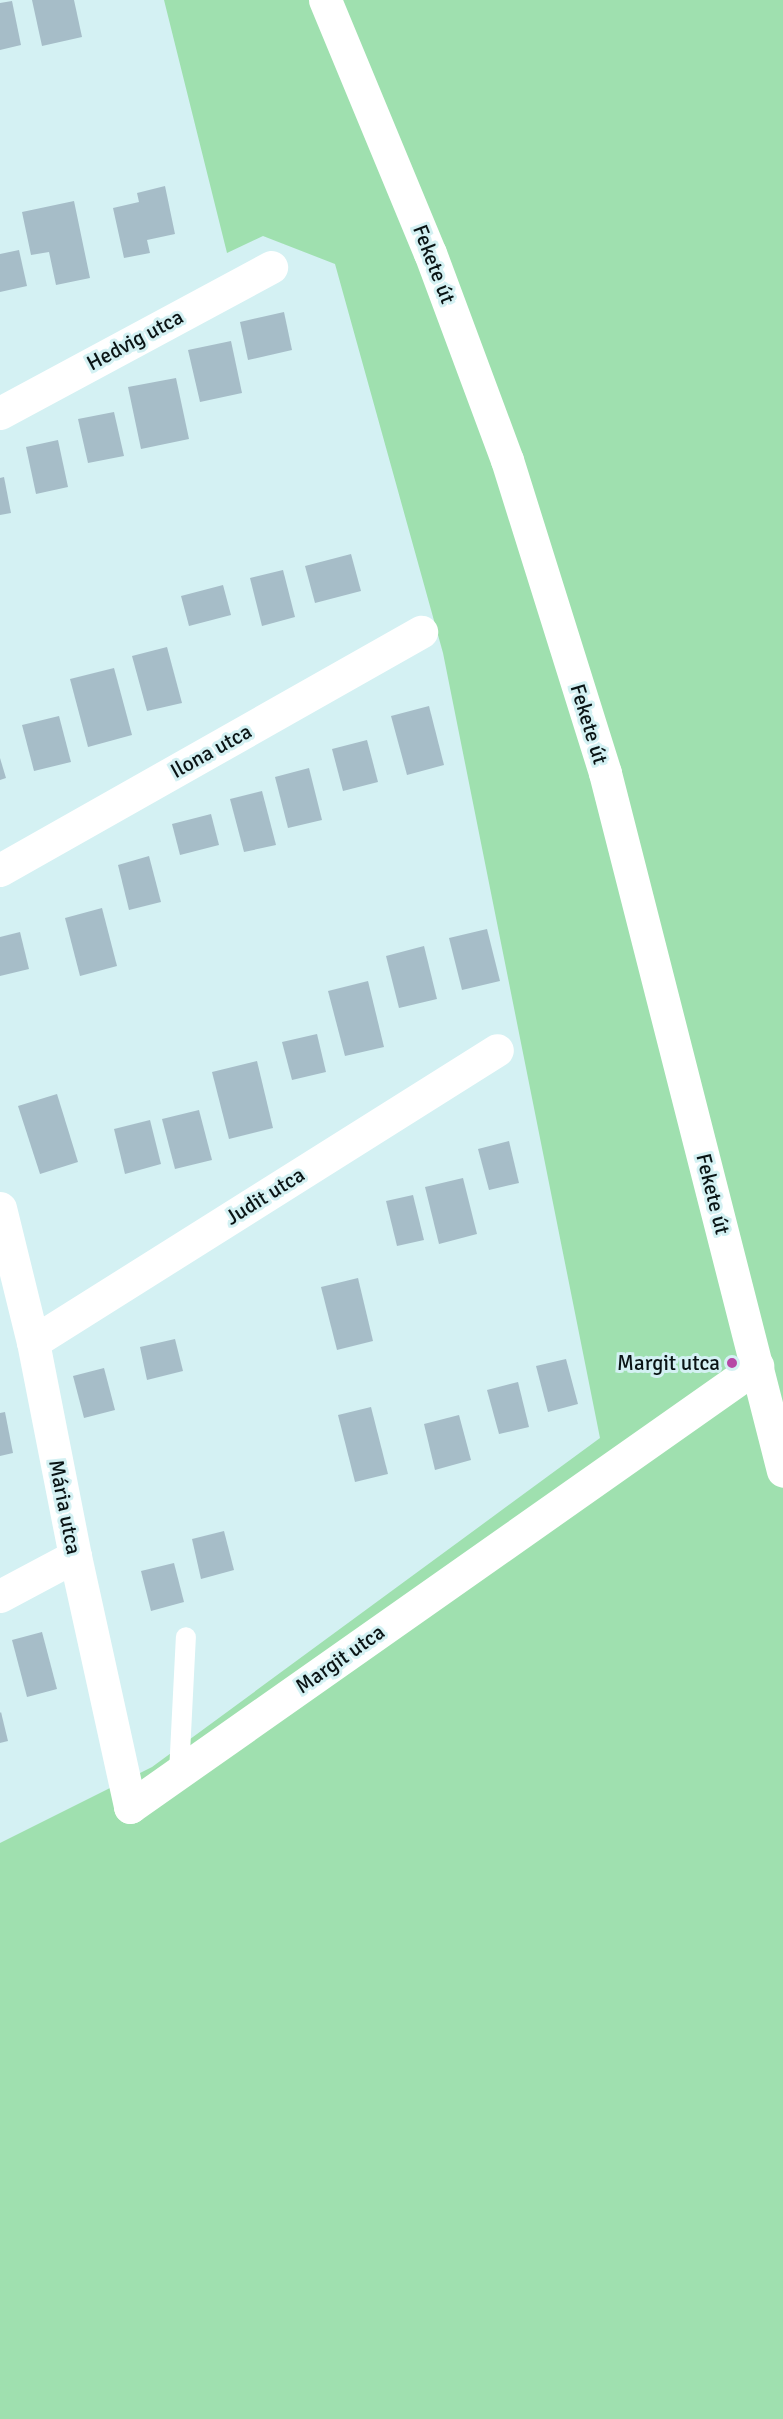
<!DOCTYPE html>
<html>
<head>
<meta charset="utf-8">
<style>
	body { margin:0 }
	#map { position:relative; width:783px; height:2419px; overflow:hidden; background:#d4f1f3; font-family:Signika,sans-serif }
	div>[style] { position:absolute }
	.green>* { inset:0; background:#9fe0af }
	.building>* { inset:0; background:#a6bdc8 }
	.service>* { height:20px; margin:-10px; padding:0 10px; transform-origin:10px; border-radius:10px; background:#fff }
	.minor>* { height:33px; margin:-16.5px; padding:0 16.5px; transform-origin:16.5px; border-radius:16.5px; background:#fff }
	.dots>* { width:16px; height:16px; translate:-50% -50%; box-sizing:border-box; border:3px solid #d4f1f3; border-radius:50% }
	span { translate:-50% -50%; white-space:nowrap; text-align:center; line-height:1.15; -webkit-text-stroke:6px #d4f1f3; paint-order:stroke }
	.street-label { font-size:21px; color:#0a1415 }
	.poi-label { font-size:21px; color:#0a1415 }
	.right { translate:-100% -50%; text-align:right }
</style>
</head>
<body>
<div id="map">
	<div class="green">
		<div style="clip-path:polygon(164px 0,783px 0,783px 2419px,0 2419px,0 1843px,152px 1767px,600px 1438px,443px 653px,335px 264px,263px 236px,227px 253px)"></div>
	</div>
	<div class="building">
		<div style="clip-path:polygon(32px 0,74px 0,82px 37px,42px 46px)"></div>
		<div style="clip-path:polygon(12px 1px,21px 45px,0 50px,0 3px)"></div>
		<div style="clip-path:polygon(165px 186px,175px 234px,147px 240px,150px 253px,124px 258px,113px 208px,139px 202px,137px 193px)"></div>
		<div style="clip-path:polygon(74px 201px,90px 278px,56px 285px,49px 252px,31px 255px,22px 212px)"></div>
		<div style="clip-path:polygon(19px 250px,27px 286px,0 292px,0 254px)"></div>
		<div style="clip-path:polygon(284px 312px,292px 350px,248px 360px,240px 322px)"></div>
		<div style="clip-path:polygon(231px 341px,242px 393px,200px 402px,188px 350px)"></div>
		<div style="clip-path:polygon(176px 378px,189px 439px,141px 449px,128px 387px)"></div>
		<div style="clip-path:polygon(114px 412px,124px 456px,88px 463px,78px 419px)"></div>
		<div style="clip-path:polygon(58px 440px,68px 487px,36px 494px,26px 447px)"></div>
		<div style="clip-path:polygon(4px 477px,11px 513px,0 515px,0 478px)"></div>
		<div style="clip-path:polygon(351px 554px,361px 591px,315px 603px,305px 566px)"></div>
		<div style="clip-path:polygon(283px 570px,295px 617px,262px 626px,250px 578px)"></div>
		<div style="clip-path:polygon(223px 585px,231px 615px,189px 626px,181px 596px)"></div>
		<div style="clip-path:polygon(167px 647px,182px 703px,147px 711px,132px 656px)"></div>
		<div style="clip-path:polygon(114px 668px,132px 735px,88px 747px,70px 679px)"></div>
		<div style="clip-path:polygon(429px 706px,444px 765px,407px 775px,391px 716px)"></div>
		<div style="clip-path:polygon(59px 716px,71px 762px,34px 771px,22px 725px)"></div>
		<div style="clip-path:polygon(367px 740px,378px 782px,343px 791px,332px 749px)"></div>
		<div style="clip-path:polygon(0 758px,6px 778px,0 780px)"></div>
		<div style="clip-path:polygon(309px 768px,322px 820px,288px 828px,275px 777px)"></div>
		<div style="clip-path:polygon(262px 791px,276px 845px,244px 852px,230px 799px)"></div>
		<div style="clip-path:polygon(211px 814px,219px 845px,180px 855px,172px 824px)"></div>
		<div style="clip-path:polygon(149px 856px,161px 902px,129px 910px,118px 865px)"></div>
		<div style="clip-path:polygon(102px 908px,117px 966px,80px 976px,65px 918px)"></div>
		<div style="clip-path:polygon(487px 929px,500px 981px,462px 990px,449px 938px)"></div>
		<div style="clip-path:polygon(20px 932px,29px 969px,0 976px,0 937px)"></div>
		<div style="clip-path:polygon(424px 946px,437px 999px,399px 1008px,386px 956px)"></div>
		<div style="clip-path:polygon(368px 981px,384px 1047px,345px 1056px,328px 991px)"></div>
		<div style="clip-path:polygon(317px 1034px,326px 1072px,292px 1080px,282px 1042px)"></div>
		<div style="clip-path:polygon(257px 1061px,273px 1128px,229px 1139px,212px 1072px)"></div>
		<div style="clip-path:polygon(57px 1094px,78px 1162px,40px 1174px,18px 1106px)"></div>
		<div style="clip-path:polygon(199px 1110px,212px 1160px,175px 1169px,162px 1119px)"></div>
		<div style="clip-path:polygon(150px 1120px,161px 1164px,125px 1174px,114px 1129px)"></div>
		<div style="clip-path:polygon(509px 1141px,519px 1183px,489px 1190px,478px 1149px)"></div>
		<div style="clip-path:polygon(463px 1178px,477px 1234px,439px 1244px,425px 1187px)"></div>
		<div style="clip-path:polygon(413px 1195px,424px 1240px,397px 1246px,386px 1201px)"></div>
		<div style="clip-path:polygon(358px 1278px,373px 1341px,337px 1350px,321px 1287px)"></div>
		<div style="clip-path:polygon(175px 1339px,183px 1371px,147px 1380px,140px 1347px)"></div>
		<div style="clip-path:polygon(566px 1359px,578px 1404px,548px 1412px,536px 1366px)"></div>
		<div style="clip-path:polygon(104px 1368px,115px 1410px,84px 1418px,73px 1376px)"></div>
		<div style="clip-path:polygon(518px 1382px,529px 1427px,499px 1434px,487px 1390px)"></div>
		<div style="clip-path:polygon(371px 1407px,388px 1474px,355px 1482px,338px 1415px)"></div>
		<div style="clip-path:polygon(5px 1412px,13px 1453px,0 1456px,0 1413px)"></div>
		<div style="clip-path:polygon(459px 1415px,471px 1460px,435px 1470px,424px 1424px)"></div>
		<div style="clip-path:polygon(224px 1531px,234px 1570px,201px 1579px,192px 1539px)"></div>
		<div style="clip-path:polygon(174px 1563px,184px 1602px,151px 1611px,141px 1571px)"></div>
		<div style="clip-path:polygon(42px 1632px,57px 1689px,27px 1697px,12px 1640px)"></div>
		<div style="clip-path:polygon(1px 1712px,8px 1741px,0 1743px,0 1713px)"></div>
	</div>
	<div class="service">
		<div style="left:179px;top:1773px;width:136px;rotate:-87.1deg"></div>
	</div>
	<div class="minor">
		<div style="left:325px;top:0;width:274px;rotate:67.5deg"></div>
		<div style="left:430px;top:253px;width:221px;rotate:69.6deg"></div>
		<div style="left:507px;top:460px;width:328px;rotate:72.6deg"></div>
		<div style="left:605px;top:773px;width:720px;rotate:75.69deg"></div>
		<div style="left:0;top:413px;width:308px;rotate:-28.3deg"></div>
		<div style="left:0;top:870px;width:484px;rotate:-29.5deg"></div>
		<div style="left:0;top:1208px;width:138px;rotate:76.2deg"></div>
		<div style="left:33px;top:1342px;width:218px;rotate:78.9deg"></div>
		<div style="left:75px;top:1556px;width:257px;rotate:77.6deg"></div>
		<div style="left:130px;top:1807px;width:767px;rotate:-35.12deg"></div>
		<div style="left:33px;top:1342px;width:548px;rotate:-32.18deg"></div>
		<div style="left:0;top:1596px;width:85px;rotate:-28.1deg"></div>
	</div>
	<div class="dots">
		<div style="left:732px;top:1363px;background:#b648a6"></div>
	</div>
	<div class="street-label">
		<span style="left:434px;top:264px;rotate:69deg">Fekete út</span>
		<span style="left:135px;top:340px;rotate:-28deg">Hedvig utca</span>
		<span style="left:589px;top:724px;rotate:73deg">Fekete út</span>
		<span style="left:211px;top:751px;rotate:-29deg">Ilona utca</span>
		<span style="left:713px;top:1194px;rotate:76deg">Fekete út</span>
		<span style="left:265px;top:1196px;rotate:-32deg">Judit utca</span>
		<span style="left:65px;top:1507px;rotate:79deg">Mária utca</span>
		<span style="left:340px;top:1659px;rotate:-35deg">Margit utca</span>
	</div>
	<div class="poi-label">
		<span class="right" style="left:720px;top:1363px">Margit utca</span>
	</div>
</div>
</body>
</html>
